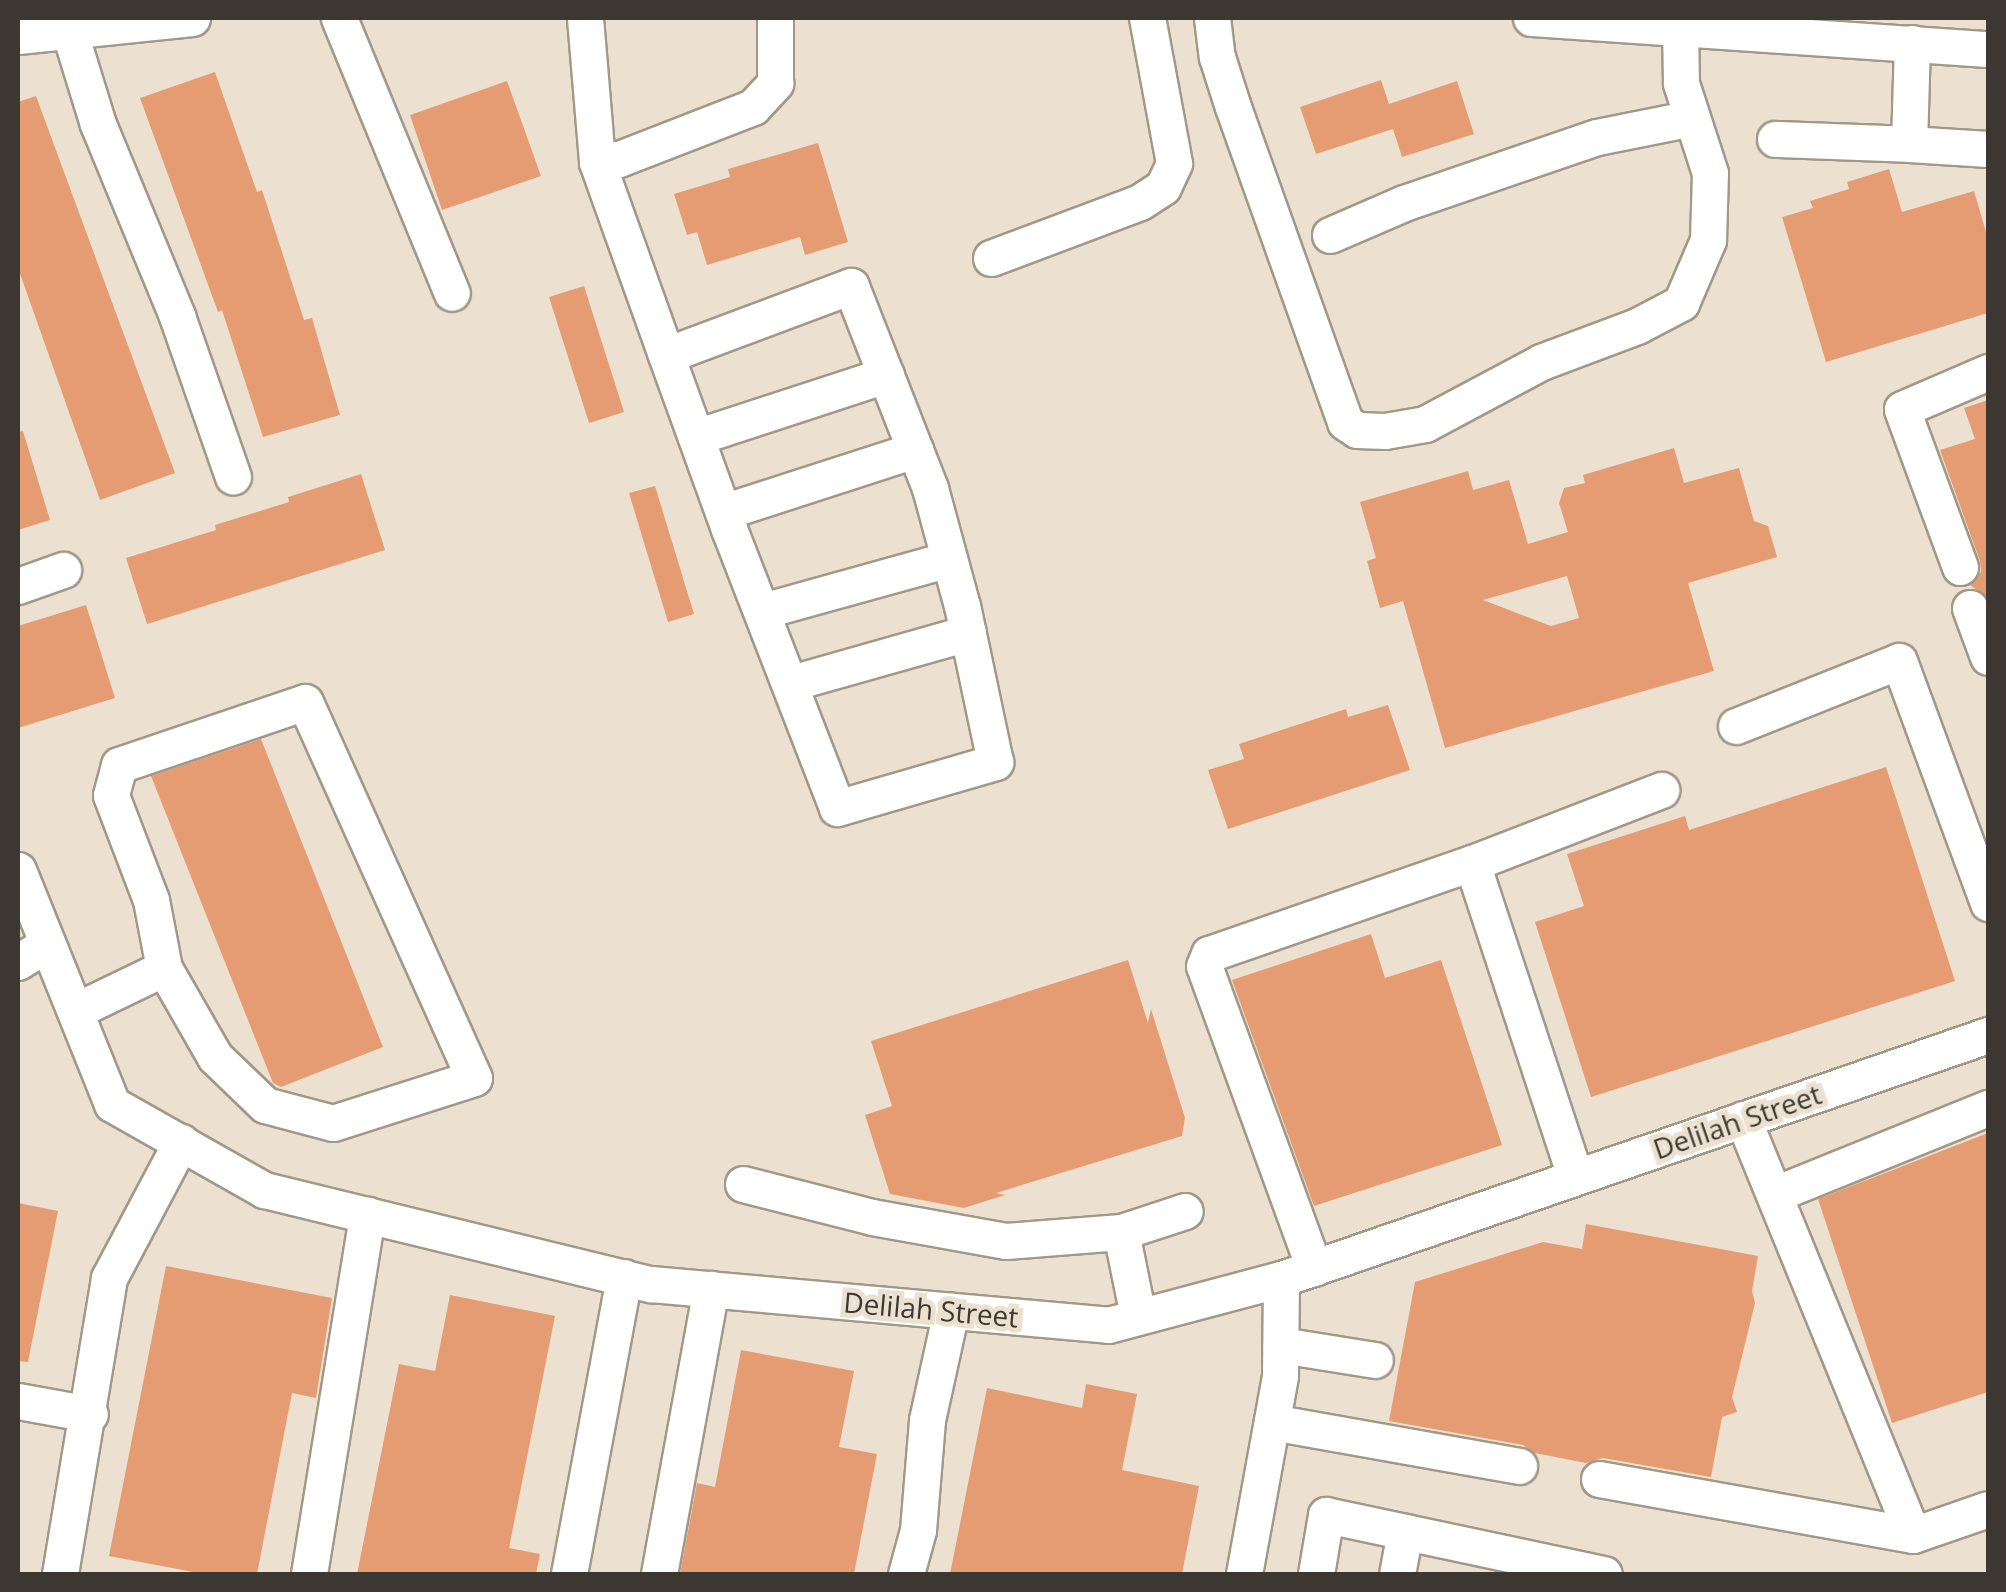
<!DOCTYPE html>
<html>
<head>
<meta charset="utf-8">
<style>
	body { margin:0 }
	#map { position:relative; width:2006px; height:1592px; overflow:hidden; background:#ece1d0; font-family:"Open Sans",sans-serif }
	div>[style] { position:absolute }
	.building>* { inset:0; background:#e69c72 }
	.roads { filter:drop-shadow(2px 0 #a19888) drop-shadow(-2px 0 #a19888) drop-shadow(0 2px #a19888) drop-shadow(0 -2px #a19888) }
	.minor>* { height:35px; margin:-17.5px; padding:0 17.5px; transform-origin:17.5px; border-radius:17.5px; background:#fff }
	span { translate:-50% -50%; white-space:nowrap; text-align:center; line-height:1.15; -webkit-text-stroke:10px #ece1d0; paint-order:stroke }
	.street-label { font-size:28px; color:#3c3831 }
	.frame { position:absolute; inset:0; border:20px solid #3c3831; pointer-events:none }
</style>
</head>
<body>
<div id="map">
	<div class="building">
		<div style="clip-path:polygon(215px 72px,257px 192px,262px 190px,304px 320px,312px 318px,340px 415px,263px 437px,222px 310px,218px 312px,140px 98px)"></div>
		<div style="clip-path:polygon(1381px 80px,1389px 104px,1457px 81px,1474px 134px,1402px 157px,1393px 129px,1316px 154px,1300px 107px)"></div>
		<div style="clip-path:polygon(507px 81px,541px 176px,442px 210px,410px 115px)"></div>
		<div style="clip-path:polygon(36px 96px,175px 473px,100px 500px,18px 268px,18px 102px)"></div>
		<div style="clip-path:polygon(818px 143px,848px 242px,805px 255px,800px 237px,707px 265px,697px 232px,687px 235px,674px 194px,730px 177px,728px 169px)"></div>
		<div style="clip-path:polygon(1889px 169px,1902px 212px,1974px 191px,1988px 239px,1988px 313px,1826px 362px,1782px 217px,1813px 208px,1810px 201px,1849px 189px,1847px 182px)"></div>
		<div style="clip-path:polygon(584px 286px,624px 412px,589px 423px,549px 297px)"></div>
		<div style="clip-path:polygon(1988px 400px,1988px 598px,1970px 585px,1981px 572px,1980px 561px,1940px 450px,1975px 439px,1964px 408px)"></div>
		<div style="clip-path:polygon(23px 431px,50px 520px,18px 530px,18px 432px)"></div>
		<div style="clip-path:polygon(evenodd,1674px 448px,1684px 483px,1739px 468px,1754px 521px,1768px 526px,1777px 557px,1688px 583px,1714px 671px,1445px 748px,1403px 601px,1380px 608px,1367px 561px,1376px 558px,1360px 502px,1468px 471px,1473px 490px,1509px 480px,1528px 544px,1568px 532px,1559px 503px,1564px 488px,1585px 483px,1583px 475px,1674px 448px,1567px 576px,1579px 618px,1551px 626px,1483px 600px,1567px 576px)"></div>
		<div style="clip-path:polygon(361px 474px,385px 550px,147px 624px,126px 558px,216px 530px,215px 525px,289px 502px,288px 497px)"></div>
		<div style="clip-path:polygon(655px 486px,694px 614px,668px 622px,629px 493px)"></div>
		<div style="clip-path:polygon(86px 605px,115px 698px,18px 728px,18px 626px)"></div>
		<div style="clip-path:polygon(1388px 705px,1410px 770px,1228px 829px,1208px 770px,1244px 759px,1239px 744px,1346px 709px,1348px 717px)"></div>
		<div style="clip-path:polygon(261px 739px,383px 1047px,281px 1087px,273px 1083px,151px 776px)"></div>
		<div style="clip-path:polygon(1886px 767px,1955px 981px,1591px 1097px,1535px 922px,1584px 906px,1567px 854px,1685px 816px,1689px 830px)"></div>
		<div style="clip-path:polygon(1371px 934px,1385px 978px,1441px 960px,1502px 1145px,1314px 1206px,1232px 980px)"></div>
		<div style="clip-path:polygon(1128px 960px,1148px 1023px,1151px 1009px,1185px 1118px,1182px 1136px,996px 1193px,1005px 1195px,964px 1208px,890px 1194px,865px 1115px,892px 1106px,871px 1041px)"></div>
		<div style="clip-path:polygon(1988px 1133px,1988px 1392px,1892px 1423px,1818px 1199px)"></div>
		<div style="clip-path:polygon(18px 1203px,58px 1211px,28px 1362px,18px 1361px)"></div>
		<div style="clip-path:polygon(1586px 1224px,1758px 1256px,1752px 1291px,1755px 1303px,1732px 1397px,1737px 1412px,1722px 1417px,1711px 1477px,1603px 1458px,1586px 1463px,1535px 1453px,1523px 1445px,1389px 1421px,1415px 1282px,1543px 1242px,1582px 1249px)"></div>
		<div style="clip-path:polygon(166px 1266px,332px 1298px,316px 1398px,292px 1393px,257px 1574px,204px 1574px,109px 1556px)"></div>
		<div style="clip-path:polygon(450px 1295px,555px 1316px,509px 1548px,540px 1554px,536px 1574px,357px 1574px,399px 1364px,435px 1371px)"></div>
		<div style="clip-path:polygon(741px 1350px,854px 1371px,839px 1447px,877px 1454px,854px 1574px,680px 1574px,697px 1483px,715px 1487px)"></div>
		<div style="clip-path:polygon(1086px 1384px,1137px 1394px,1122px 1470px,1199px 1486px,1182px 1574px,950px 1574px,987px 1388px,1082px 1408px)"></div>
	</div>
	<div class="roads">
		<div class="minor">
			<div style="left:339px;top:18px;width:297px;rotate:67.7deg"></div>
			<div style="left:585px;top:18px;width:144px;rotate:85.2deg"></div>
			<div style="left:597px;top:162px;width:205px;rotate:70.3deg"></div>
			<div style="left:666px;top:355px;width:185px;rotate:70.1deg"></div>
			<div style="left:729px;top:529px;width:299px;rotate:68.8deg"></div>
			<div style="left:837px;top:808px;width:165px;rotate:-16.2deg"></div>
			<div style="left:995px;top:762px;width:159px;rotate:-101.9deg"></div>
			<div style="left:962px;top:606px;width:122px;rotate:-105.2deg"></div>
			<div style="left:930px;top:488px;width:217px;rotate:-111.4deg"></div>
			<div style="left:851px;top:286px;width:197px;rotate:159.5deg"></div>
			<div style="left:1212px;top:18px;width:39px;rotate:83deg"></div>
			<div style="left:1217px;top:57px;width:52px;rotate:72.3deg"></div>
			<div style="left:1233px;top:107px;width:334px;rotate:70.4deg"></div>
			<div style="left:1345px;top:422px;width:14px;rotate:34deg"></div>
			<div style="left:1357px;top:430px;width:28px;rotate:2deg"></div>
			<div style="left:1385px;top:431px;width:41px;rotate:-9.9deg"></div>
			<div style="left:1425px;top:424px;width:132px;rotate:-28.1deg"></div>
			<div style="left:1541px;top:362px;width:103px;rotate:-20.6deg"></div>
			<div style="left:1637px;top:326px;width:50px;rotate:-27.6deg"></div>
			<div style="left:1681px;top:303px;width:69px;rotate:-66.8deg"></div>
			<div style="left:1708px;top:240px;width:67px;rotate:-88.3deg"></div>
			<div style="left:1710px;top:173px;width:95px;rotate:-107.9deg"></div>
			<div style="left:1681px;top:83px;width:56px;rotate:-91deg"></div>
			<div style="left:1531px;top:18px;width:458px;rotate:3.9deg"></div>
			<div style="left:69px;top:30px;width:98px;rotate:72.9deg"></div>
			<div style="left:98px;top:124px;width:208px;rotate:67.6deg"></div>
			<div style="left:177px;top:316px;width:170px;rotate:70.8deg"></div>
			<div style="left:18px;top:36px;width:175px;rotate:-5.9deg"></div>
			<div style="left:1912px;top:43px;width:101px;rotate:91.7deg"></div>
			<div style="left:1909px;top:144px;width:79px;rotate:3.6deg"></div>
			<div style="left:1775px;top:139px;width:134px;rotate:2.1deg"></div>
			<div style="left:597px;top:162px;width:22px;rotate:-8deg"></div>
			<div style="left:619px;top:159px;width:144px;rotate:-21.2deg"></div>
			<div style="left:753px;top:107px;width:33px;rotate:-47deg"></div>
			<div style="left:775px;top:83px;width:65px;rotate:-90deg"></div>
			<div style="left:1330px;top:235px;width:81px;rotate:-23.4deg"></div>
			<div style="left:1404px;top:203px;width:204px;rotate:-18.9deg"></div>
			<div style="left:1597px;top:137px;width:97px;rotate:-11.3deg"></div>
			<div style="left:991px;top:258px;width:159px;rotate:-20.6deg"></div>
			<div style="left:1140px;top:202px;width:27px;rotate:-33deg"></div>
			<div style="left:1163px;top:187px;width:26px;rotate:-65deg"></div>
			<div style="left:1174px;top:163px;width:147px;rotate:-100.5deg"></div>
			<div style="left:696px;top:437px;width:200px;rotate:-18.1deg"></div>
			<div style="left:723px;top:512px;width:202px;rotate:-17.9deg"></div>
			<div style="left:1960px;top:567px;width:168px;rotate:-110.2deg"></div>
			<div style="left:1902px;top:409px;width:94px;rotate:-23.3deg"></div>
			<div style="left:18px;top:586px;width:48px;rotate:-19.6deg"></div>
			<div style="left:1970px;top:608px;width:52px;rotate:69.8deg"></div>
			<div style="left:762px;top:611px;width:194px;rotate:-15.5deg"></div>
			<div style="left:791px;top:683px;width:184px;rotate:-15.8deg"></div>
			<div style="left:305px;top:702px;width:412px;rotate:65.8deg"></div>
			<div style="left:474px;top:1078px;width:148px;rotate:162.3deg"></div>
			<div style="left:333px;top:1123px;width:70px;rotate:-165.2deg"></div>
			<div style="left:265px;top:1105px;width:69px;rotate:-136.2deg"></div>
			<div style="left:215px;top:1057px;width:103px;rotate:-119.8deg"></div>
			<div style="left:164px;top:968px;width:69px;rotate:-100.8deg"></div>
			<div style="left:151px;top:900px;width:112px;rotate:-110.9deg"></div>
			<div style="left:111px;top:795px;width:31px;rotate:-75deg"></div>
			<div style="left:119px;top:765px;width:196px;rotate:-18.7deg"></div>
			<div style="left:1736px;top:726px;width:175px;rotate:-21.7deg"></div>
			<div style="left:1899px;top:661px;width:258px;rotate:69.8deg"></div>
			<div style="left:1472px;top:863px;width:203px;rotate:-21.1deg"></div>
			<div style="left:18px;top:870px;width:252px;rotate:68.1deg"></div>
			<div style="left:112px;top:1104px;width:175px;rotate:29.5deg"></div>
			<div style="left:264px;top:1190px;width:398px;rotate:13.7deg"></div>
			<div style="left:651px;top:1284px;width:459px;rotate:5.1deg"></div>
			<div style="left:1108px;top:1325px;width:179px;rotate:-14.9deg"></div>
			<div style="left:1281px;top:1279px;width:748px;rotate:-19.04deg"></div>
			<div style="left:18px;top:962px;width:34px;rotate:-32deg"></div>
			<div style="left:75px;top:1011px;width:99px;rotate:-25.8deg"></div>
			<div style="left:1743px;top:1119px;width:449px;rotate:67.8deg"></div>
			<div style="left:1913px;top:1535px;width:79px;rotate:-19.1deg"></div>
			<div style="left:743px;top:1184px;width:133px;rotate:14.3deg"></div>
			<div style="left:872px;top:1217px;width:136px;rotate:10.2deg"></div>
			<div style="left:1006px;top:1241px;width:115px;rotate:-4.5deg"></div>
			<div style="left:1121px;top:1232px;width:86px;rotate:78.6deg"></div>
			<div style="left:1775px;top:1194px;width:230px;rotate:-22deg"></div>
			<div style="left:1121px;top:1232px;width:67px;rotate:-18.2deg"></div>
			<div style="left:1314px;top:1268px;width:321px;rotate:-110deg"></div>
			<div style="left:1204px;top:966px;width:13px;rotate:-67deg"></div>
			<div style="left:1209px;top:954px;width:278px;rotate:-19.1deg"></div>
			<div style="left:1472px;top:863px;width:330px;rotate:71.8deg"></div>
			<div style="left:1281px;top:1345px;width:95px;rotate:9.1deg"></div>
			<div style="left:18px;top:1401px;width:73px;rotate:10.2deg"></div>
			<div style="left:1272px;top:1422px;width:251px;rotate:10.1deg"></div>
			<div style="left:1599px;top:1479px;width:319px;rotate:10.1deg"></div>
			<div style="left:60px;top:1574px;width:300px;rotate:-80.6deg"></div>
			<div style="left:109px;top:1278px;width:154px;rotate:-62.1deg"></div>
			<div style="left:309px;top:1574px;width:364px;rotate:-80.8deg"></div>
			<div style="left:569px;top:1574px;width:302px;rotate:-79.5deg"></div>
			<div style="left:659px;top:1574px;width:290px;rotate:-79.7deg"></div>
			<div style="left:906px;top:1574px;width:46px;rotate:-74.7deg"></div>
			<div style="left:918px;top:1530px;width:110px;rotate:-85.3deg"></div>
			<div style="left:927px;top:1420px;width:112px;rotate:-77.6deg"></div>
			<div style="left:1244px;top:1574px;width:202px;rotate:-79.7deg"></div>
			<div style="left:1280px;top:1375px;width:96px;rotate:-89.4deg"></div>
			<div style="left:1316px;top:1574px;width:60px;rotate:-80.4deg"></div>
			<div style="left:1326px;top:1515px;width:284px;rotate:12deg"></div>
			<div style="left:1397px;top:1574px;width:43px;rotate:-79.2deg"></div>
		</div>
	</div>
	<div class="street-label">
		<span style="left:1737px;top:1121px;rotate:-19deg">Delilah Street</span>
		<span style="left:931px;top:1309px;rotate:5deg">Delilah Street</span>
	</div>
	<div class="frame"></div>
</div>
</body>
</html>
